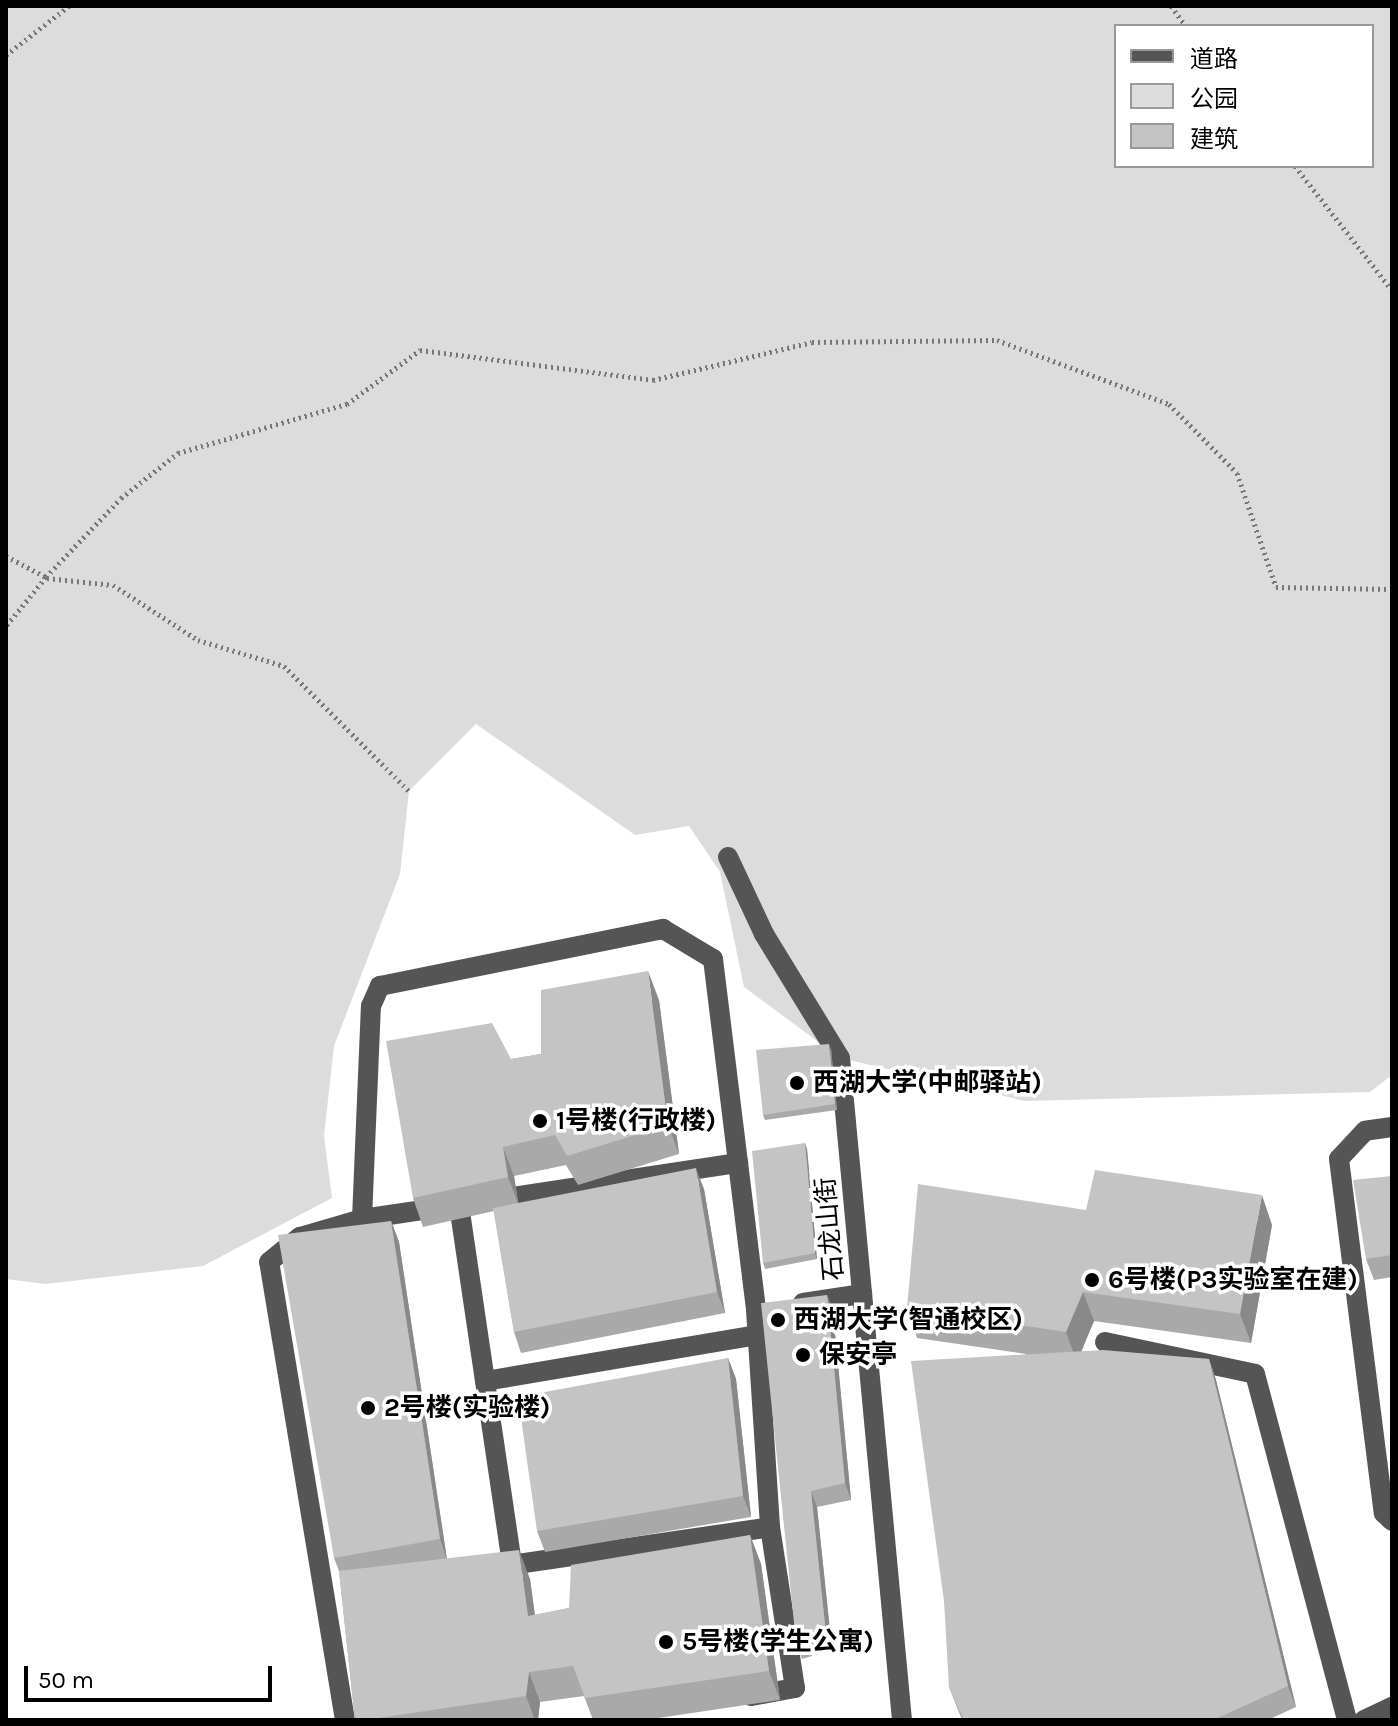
<!DOCTYPE html>
<html>
<head>
<meta charset="utf-8">
<style>
	body { margin:0 }
	#map { position:relative; width:1398px; height:1726px; overflow:hidden; background:#fff; font-family:Karla,"Noto Sans SC",sans-serif }
	div>[style] { position:absolute }
	.green>* { inset:0; background:#dcdcdc }
	.path>* { height:5px; margin-top:-2.5px; transform-origin:0; background:repeating-linear-gradient(90deg,#777 0 2px,transparent 0 6px) }
	.minor>* { height:20px; margin:-10px; padding:0 10px; transform-origin:10px; border-radius:10px; background:#555 }
	.wall>* { inset:0; background:#a9a9a9 }
	.shaded-wall>* { inset:0; background:#898989 }
	.building>* { inset:0; background:#c4c4c4 }
	.dots>* { width:22px; height:22px; translate:-50% -50%; box-sizing:border-box; border:4px solid #fff; border-radius:50% }
	span { translate:-50% -50%; white-space:nowrap; text-align:center; line-height:1.15; -webkit-text-stroke:7px #fff; paint-order:stroke }
	.poi-label { font-size:26px; color:#000; font-weight:700 }
	.left { translate:0 -50%; text-align:left }
	.street-label { font-size:26px; color:#000 }
	.frame { position:absolute; inset:0; border:8px solid #000; pointer-events:none }
	.legend { position:absolute; left:1114px; top:24px; width:260px; height:144px; box-sizing:border-box; background:#fff; border:2px solid #999; margin:0; padding:10px 14px; list-style:none; font-size:24px; color:#000 }
	.legend li { display:flex; align-items:center; gap:16px; height:40px }
	.legend b { width:40px; border:2px solid #999 }
	.scale { position:absolute; left:24px; top:1666px; width:248px; height:36px; box-sizing:border-box; border:4px solid #000; border-top:0; padding-left:10px; font-size:24px; line-height:28px; white-space:nowrap; color:#000; -webkit-text-stroke:6px #fff; paint-order:stroke }
</style>
</head>
<body>
<div id="map">
	<div class="green">
		<div style="clip-path:polygon(evenodd,6px 6px,1392px 6px,1392px 1075px,1370px 1092px,1025px 1101px,840px 1058px,744px 987px,720px 872px,689px 826px,635px 835px,476px 724px,409px 791px,400px 874px,334px 1046px,324px 1136px,332px 1198px,203px 1266px,45px 1284px,6px 1279px,6px 6px,1116px 26px,1372px 26px,1372px 166px,1116px 166px,1116px 26px)"></div>
	</div>
	<div class="path">
		<div style="left:1171px;top:6px;width:25px;rotate:53deg"></div>
		<div style="left:6px;top:55px;width:80px;rotate:-37.9deg"></div>
		<div style="left:1295px;top:166px;width:157px;rotate:52deg"></div>
		<div style="left:6px;top:556px;width:45px;rotate:27.7deg"></div>
		<div style="left:46px;top:577px;width:63px;rotate:129.2deg"></div>
		<div style="left:46px;top:577px;width:109px;rotate:-46.5deg"></div>
		<div style="left:121px;top:498px;width:73px;rotate:-38.3deg"></div>
		<div style="left:178px;top:453px;width:176px;rotate:-16.2deg"></div>
		<div style="left:347px;top:404px;width:91px;rotate:-36.5deg"></div>
		<div style="left:420px;top:350px;width:235px;rotate:7.3deg"></div>
		<div style="left:653px;top:380px;width:163px;rotate:-13.4deg"></div>
		<div style="left:812px;top:342px;width:185px;rotate:-0.6deg"></div>
		<div style="left:997px;top:340px;width:184px;rotate:20.4deg"></div>
		<div style="left:1169px;top:404px;width:97px;rotate:45.4deg"></div>
		<div style="left:1237px;top:473px;width:120px;rotate:71.1deg"></div>
		<div style="left:1276px;top:587px;width:116px;rotate:1deg"></div>
		<div style="left:47px;top:578px;width:66px;rotate:6.1deg"></div>
		<div style="left:113px;top:585px;width:101px;rotate:32.9deg"></div>
		<div style="left:198px;top:640px;width:90px;rotate:16.8deg"></div>
		<div style="left:284px;top:666px;width:177px;rotate:45deg"></div>
	</div>
	<div class="minor">
		<div style="left:728px;top:857px;width:85px;rotate:64.9deg"></div>
		<div style="left:764px;top:934px;width:145px;rotate:58.5deg"></div>
		<div style="left:840px;top:1058px;width:665px;rotate:84.65deg"></div>
		<div style="left:1392px;top:1127px;width:27px;rotate:172deg"></div>
		<div style="left:1365px;top:1131px;width:38px;rotate:133deg"></div>
		<div style="left:1339px;top:1159px;width:357px;rotate:82.8deg"></div>
		<div style="left:1384px;top:1513px;width:11px;rotate:45deg"></div>
		<div style="left:493px;top:1200px;width:248px;rotate:-8.6deg"></div>
		<div style="left:459px;top:1205px;width:364px;rotate:81.6deg"></div>
		<div style="left:362px;top:1219px;width:81px;rotate:-8.5deg"></div>
		<div style="left:803px;top:1303px;width:60px;rotate:-8.7deg"></div>
		<div style="left:1105px;top:1342px;width:153px;rotate:12deg"></div>
		<div style="left:1255px;top:1374px;width:358px;rotate:75.1deg"></div>
		<div style="left:485px;top:1381px;width:277px;rotate:-9.6deg"></div>
		<div style="left:497px;top:1567px;width:276px;rotate:-8.3deg"></div>
		<div style="left:345px;top:1720px;width:464px;rotate:-99.4deg"></div>
		<div style="left:269px;top:1262px;width:40px;rotate:-39deg"></div>
		<div style="left:300px;top:1237px;width:65px;rotate:-16.2deg"></div>
		<div style="left:362px;top:1219px;width:213px;rotate:-87.6deg"></div>
		<div style="left:371px;top:1006px;width:22px;rotate:-66deg"></div>
		<div style="left:380px;top:986px;width:289px;rotate:-11.4deg"></div>
		<div style="left:663px;top:929px;width:58px;rotate:31deg"></div>
		<div style="left:713px;top:959px;width:354px;rotate:83deg"></div>
		<div style="left:756px;top:1310px;width:217px;rotate:86.3deg"></div>
		<div style="left:770px;top:1527px;width:163px;rotate:81.2deg"></div>
		<div style="left:795px;top:1688px;width:45px;rotate:169.7deg"></div>
		<div style="left:1364px;top:1720px;width:31px;rotate:-25deg"></div>
	</div>
	<div class="wall">
		<div style="clip-path:polygon(659px 1000px,679px 1154px,578px 1185px,566px 1165px,514px 1176px,518px 1203px,704px 1189px,725px 1313px,521px 1353px,514px 1332px,494px 1211px,423px 1227px,413px 1198px,511px 1059px,541px 1054px)"></div>
		<div style="clip-path:polygon(831px 1049px,837px 1110px,765px 1120px,763px 1115px)"></div>
		<div style="clip-path:polygon(805px 1143px,807px 1149px,817px 1259px,765px 1269px,763px 1263px)"></div>
		<div style="clip-path:polygon(1392px 1176px,1392px 1277px,1374px 1280px,1366px 1259px)"></div>
		<div style="clip-path:polygon(1086px 1210px,1272px 1225px,1251px 1343px,1094px 1321px,1081px 1351px,1209px 1359px,1216px 1380px,1296px 1707px,1268px 1720px,962px 1720px,949px 1687px,1026px 1354px,917px 1338px,907px 1308px)"></div>
		<div style="clip-path:polygon(391px 1221px,399px 1242px,447px 1559px,530px 1579px,535px 1615px,569px 1608px,750px 1535px,761px 1564px,780px 1700px,645px 1720px,593px 1720px,584px 1696px,540px 1702px,538px 1720px,355px 1720px,339px 1571px,334px 1558px)"></div>
		<div style="clip-path:polygon(827px 1295px,833px 1312px,851px 1500px,817px 1507px,832px 1650px,802px 1659px,796px 1642px)"></div>
		<div style="clip-path:polygon(728px 1358px,736px 1379px,751px 1517px,545px 1552px,537px 1531px)"></div>
	</div>
	<div class="shaded-wall">
		<div style="clip-path:polygon(648px 971px,659px 1000px,679px 1154px,668px 1125px)"></div>
		<div style="clip-path:polygon(829px 1044px,831px 1049px,837px 1110px,835px 1104px)"></div>
		<div style="clip-path:polygon(805px 1143px,807px 1149px,817px 1259px,815px 1253px)"></div>
		<div style="clip-path:polygon(503px 1147px,514px 1176px,519px 1206px,508px 1177px)"></div>
		<div style="clip-path:polygon(696px 1168px,704px 1189px,725px 1313px,717px 1292px)"></div>
		<div style="clip-path:polygon(1262px 1195px,1272px 1225px,1251px 1343px,1240px 1314px)"></div>
		<div style="clip-path:polygon(391px 1221px,399px 1242px,447px 1560px,440px 1539px)"></div>
		<div style="clip-path:polygon(1083px 1292px,1094px 1321px,1077px 1362px,1066px 1332px)"></div>
		<div style="clip-path:polygon(827px 1295px,833px 1312px,851px 1500px,845px 1483px)"></div>
		<div style="clip-path:polygon(728px 1358px,736px 1379px,751px 1517px,743px 1496px)"></div>
		<div style="clip-path:polygon(1209px 1359px,1216px 1380px,1296px 1707px,1288px 1686px)"></div>
		<div style="clip-path:polygon(811px 1491px,817px 1507px,832px 1650px,826px 1634px)"></div>
		<div style="clip-path:polygon(750px 1535px,761px 1564px,780px 1700px,769px 1671px)"></div>
		<div style="clip-path:polygon(519px 1550px,530px 1579px,539px 1646px,528px 1616px)"></div>
		<div style="clip-path:polygon(529px 1672px,540px 1702px,538px 1720px,535px 1720px,526px 1696px)"></div>
	</div>
	<div class="building">
		<div style="clip-path:polygon(648px 971px,668px 1125px,567px 1156px,555px 1135px,503px 1147px,508px 1177px,413px 1198px,386px 1041px,492px 1023px,511px 1059px,541px 1054px,541px 990px)"></div>
		<div style="clip-path:polygon(829px 1044px,835px 1104px,763px 1115px,756px 1050px)"></div>
		<div style="clip-path:polygon(805px 1143px,815px 1253px,763px 1263px,752px 1151px)"></div>
		<div style="clip-path:polygon(696px 1168px,717px 1292px,514px 1332px,493px 1208px)"></div>
		<div style="clip-path:polygon(1095px 1170px,1262px 1195px,1240px 1314px,1083px 1292px,1066px 1332px,907px 1308px,918px 1184px,1086px 1210px)"></div>
		<div style="clip-path:polygon(1392px 1176px,1392px 1255px,1366px 1259px,1353px 1180px)"></div>
		<div style="clip-path:polygon(391px 1221px,440px 1539px,334px 1558px,278px 1235px)"></div>
		<div style="clip-path:polygon(827px 1295px,845px 1483px,811px 1491px,826px 1634px,796px 1642px,761px 1303px)"></div>
		<div style="clip-path:polygon(1103px 1350px,1209px 1359px,1288px 1686px,1213px 1720px,964px 1720px,949px 1687px,944px 1601px,911px 1361px)"></div>
		<div style="clip-path:polygon(728px 1358px,743px 1496px,537px 1531px,518px 1397px)"></div>
		<div style="clip-path:polygon(750px 1535px,769px 1671px,585px 1698px,573px 1666px,529px 1672px,526px 1696px,365px 1720px,355px 1720px,339px 1571px,519px 1550px,528px 1616px,569px 1608px,571px 1565px)"></div>
	</div>
	<div class="dots">
		<div style="left:797px;top:1083px;background:#000"></div>
		<div style="left:540px;top:1121px;background:#000"></div>
		<div style="left:1092px;top:1280px;background:#000"></div>
		<div style="left:778px;top:1320px;background:#000"></div>
		<div style="left:803px;top:1355px;background:#000"></div>
		<div style="left:368px;top:1408px;background:#000"></div>
		<div style="left:666px;top:1642px;background:#000"></div>
	</div>
	<div class="poi-label">
		<span class="left" style="left:813px;top:1083px">西湖大学(中邮驿站)</span>
		<span class="left" style="left:556px;top:1121px">1号楼(行政楼)</span>
		<span class="left" style="left:1108px;top:1280px">6号楼(P3实验室在建)</span>
		<span class="left" style="left:794px;top:1320px">西湖大学(智通校区)</span>
		<span class="left" style="left:819px;top:1355px">保安亭</span>
		<span class="left" style="left:384px;top:1408px">2号楼(实验楼)</span>
		<span class="left" style="left:682px;top:1642px">5号楼(学生公寓)</span>
	</div>
	<div class="street-label">
		<span style="left:830px;top:1229px;rotate:-95deg">石龙山街</span>
	</div>
	<div class="frame"></div>
	<ul class="legend">
	<li><b style="height:10px;background:#555"></b>道路</li>
	<li><b style="height:22px;background:#dcdcdc"></b>公园</li>
	<li><b style="height:22px;background:#c4c4c4"></b>建筑</li>
	</ul>
	<div class="scale">50 m</div>
</div>
</body>
</html>
